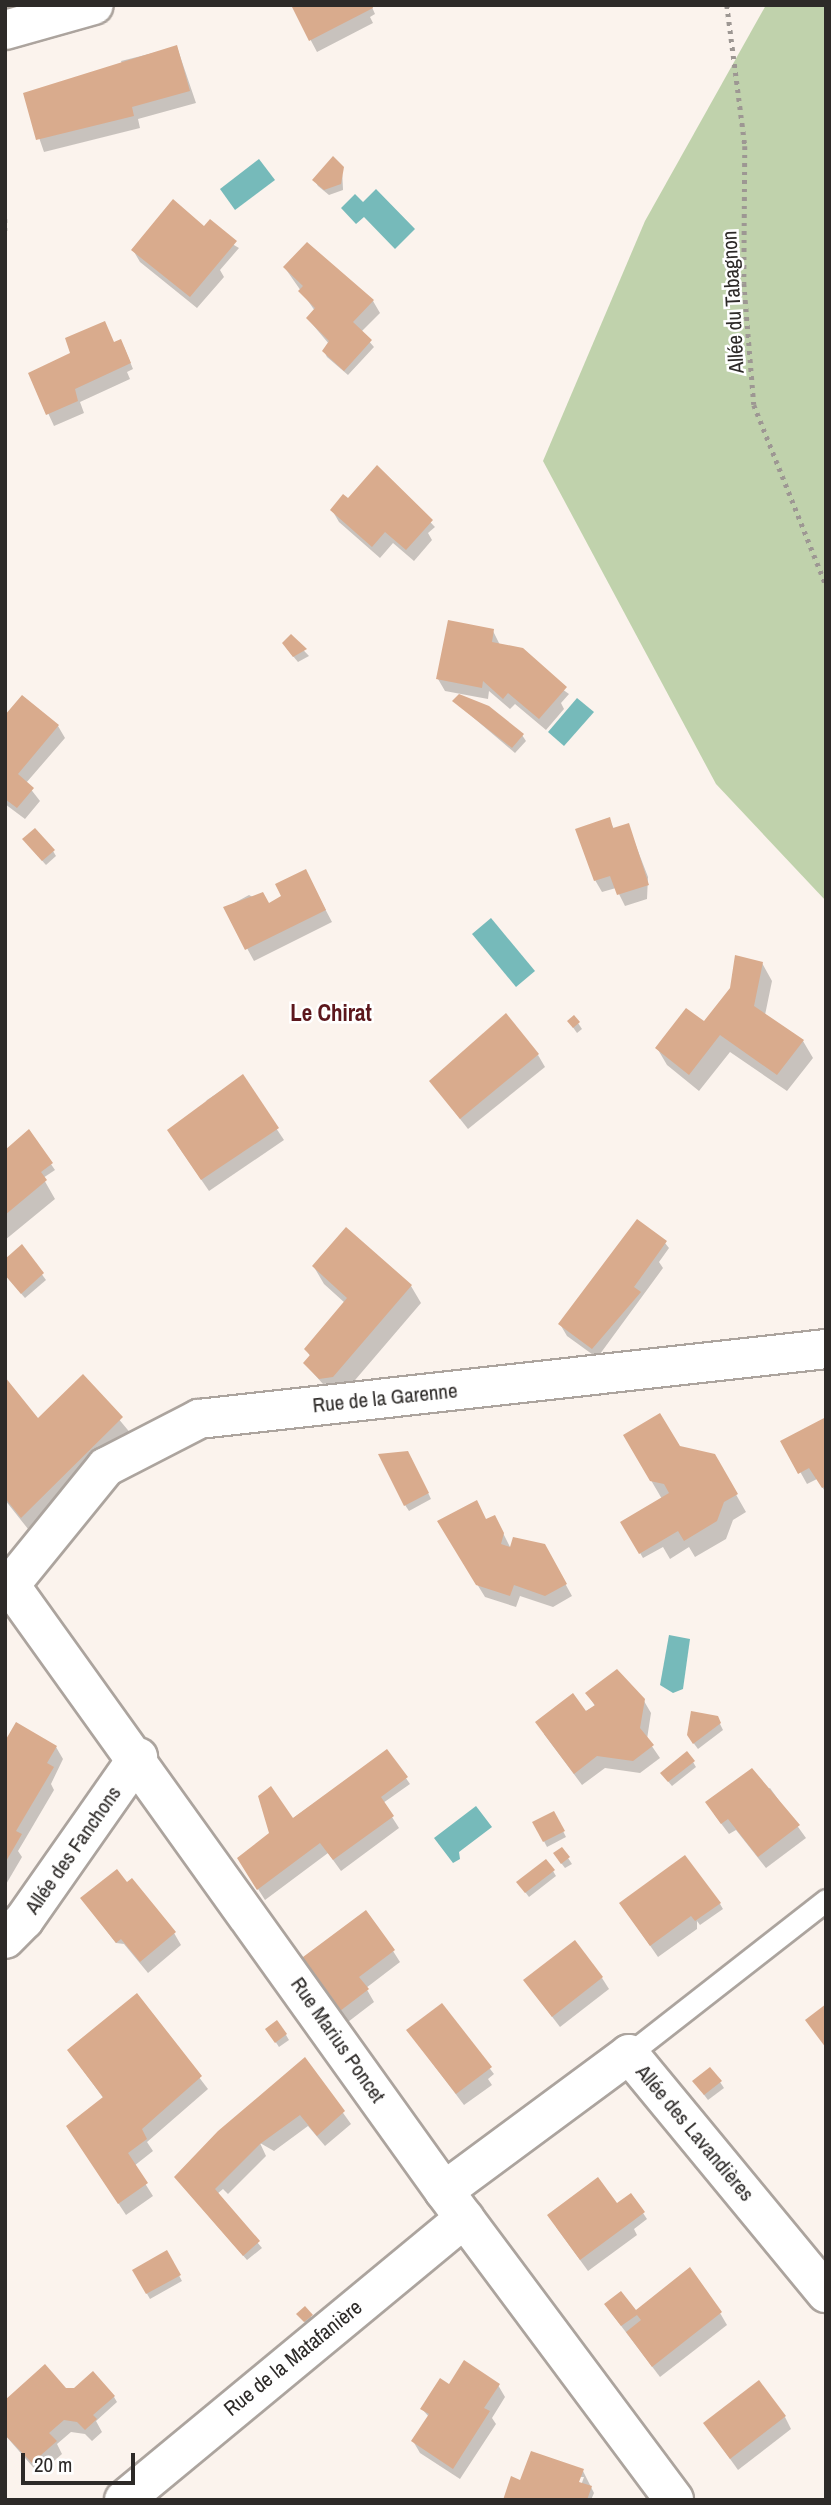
<!DOCTYPE html>
<html>
<head>
<meta charset="utf-8">
<style>
	body { margin:0 }
	#map { position:relative; width:831px; height:2505px; overflow:hidden; background:#fbf3ed; font-family:"Archivo Narrow",sans-serif }
	div>[style] { position:absolute }
	.green>* { inset:0; background:#c0d2ac }
	.water>* { inset:0; background:#76baba }
	.shadow>* { inset:0; background:#0003 }
	.building>* { inset:0; background:#d9ab8d }
	.path>* { height:4.5px; margin-top:-2.25px; transform-origin:0; background:repeating-linear-gradient(90deg,#9d9793 0 3.5px,transparent 0 8.5px) }
	.roads { filter:drop-shadow(2px 0 #aca49e) drop-shadow(-2px 0 #aca49e) drop-shadow(0 2px #aca49e) drop-shadow(0 -2px #aca49e) }
	.service>* { height:21px; margin:-10.5px; padding:0 10.5px; transform-origin:10.5px; border-radius:10.5px; background:#fff }
	.minor>* { height:38px; margin:-19px; padding:0 19px; transform-origin:19px; border-radius:19px; background:#fff }
	span { translate:-50% -50%; white-space:nowrap; text-align:center; line-height:1.15; -webkit-text-stroke:5px #fff; paint-order:stroke }
	.street-label { font-size:21px; color:#2d2a28 }
	.neighbourhood-label { font-size:23px; color:#5c171d; font-weight:700 }
	.frame { position:absolute; inset:0; border:7px solid #2d2a28; pointer-events:none }
	.scale { position:absolute; left:21px; top:2453px; width:114px; height:32px; box-sizing:border-box; border:4px solid #2d2a28; border-top:0; padding-left:9px; font-size:21px; line-height:24px; white-space:nowrap; color:#2d2a28; -webkit-text-stroke:5px #fff; paint-order:stroke }
</style>
</head>
<body>
<div id="map">
	<div class="green">
		<div style="clip-path:polygon(766px 5px,826px 5px,826px 901px,716px 784px,543px 461px,645px 221px)"></div>
	</div>
	<div class="water">
		<div style="clip-path:polygon(259px 159px,275px 180px,235px 210px,220px 189px)"></div>
		<div style="clip-path:polygon(376px 189px,415px 229px,395px 249px,364px 217px,356px 224px,341px 208px,355px 194px,363px 202px)"></div>
		<div style="clip-path:polygon(577px 698px,594px 712px,564px 746px,548px 732px)"></div>
		<div style="clip-path:polygon(491px 918px,535px 971px,516px 987px,472px 934px)"></div>
		<div style="clip-path:polygon(669px 1635px,690px 1639px,683px 1689px,673px 1693px,660px 1685px)"></div>
		<div style="clip-path:polygon(476px 1806px,492px 1827px,459px 1852px,460px 1859px,453px 1863px,434px 1838px)"></div>
	</div>
	<div class="shadow">
		<div style="clip-path:polygon(292px 5px,371px 5px,375px 14px,370px 17px,373px 23px,317px 52px)"></div>
		<div style="clip-path:polygon(177px 47px,196px 103px,138px 119px,140px 128px,44px 152px,27px 103px,123px 67px,121px 61px)"></div>
		<div style="clip-path:polygon(342px 168px,343px 190px,329px 195px,318px 186px,315px 181px)"></div>
		<div style="clip-path:polygon(205px 228px,239px 248px,220px 270px,224px 277px,197px 308px,140px 262px,133px 250px)"></div>
		<div style="clip-path:polygon(285px 268px,373px 301px,380px 313px,361px 332px,374px 347px,348px 375px,327px 357px,324px 351px,329px 344px,308px 319px,315px 311px)"></div>
		<div style="clip-path:polygon(115px 344px,124px 347px,133px 369px,127px 372px,130px 379px,80px 402px,84px 413px,54px 426px,30px 374px)"></div>
		<div style="clip-path:polygon(377px 467px,435px 527px,428px 533px,432px 540px,414px 561px,393px 543px,380px 558px,339px 522px,332px 510px,348px 501px)"></div>
		<div style="clip-path:polygon(493px 631px,500px 645px,569px 694px,561px 703px,564px 709px,546px 730px,515px 704px,510px 709px,489px 691px,488px 699px,445px 691px,438px 679px)"></div>
		<div style="clip-path:polygon(291px 637px,309px 656px,298px 662px,287px 649px)"></div>
		<div style="clip-path:polygon(455px 702px,522px 735px,526px 741px,515px 753px)"></div>
		<div style="clip-path:polygon(5px 718px,58px 726px,65px 738px,26px 783px,40px 801px,25px 819px,5px 804px)"></div>
		<div style="clip-path:polygon(609px 819px,614px 829px,628px 825px,648px 877px,647px 899px,625px 906px,616px 888px,602px 892px,595px 880px)"></div>
		<div style="clip-path:polygon(28px 845px,53px 851px,56px 856px,46px 865px)"></div>
		<div style="clip-path:polygon(312px 884px,332px 922px,254px 961px,225px 908px,249px 895px,268px 905px)"></div>
		<div style="clip-path:polygon(762px 963px,772px 981px,765px 1015px,803px 1041px,813px 1058px,787px 1091px,730px 1052px,699px 1091px,667px 1065px,657px 1048px,704px 1024px)"></div>
		<div style="clip-path:polygon(574px 1017px,582px 1029px,577px 1033px,572px 1026px)"></div>
		<div style="clip-path:polygon(538px 1055px,545px 1067px,468px 1129px,431px 1082px)"></div>
		<div style="clip-path:polygon(242px 1077px,284px 1140px,209px 1191px,176px 1143px,207px 1100px)"></div>
		<div style="clip-path:polygon(29px 1132px,55px 1170px,43px 1178px,55px 1199px,5px 1240px,5px 1152px)"></div>
		<div style="clip-path:polygon(665px 1243px,669px 1248px,659px 1262px,663px 1268px,600px 1354px,596px 1357px,567px 1336px,560px 1324px)"></div>
		<div style="clip-path:polygon(22px 1247px,46px 1280px,25px 1298px,5px 1275px)"></div>
		<div style="clip-path:polygon(314px 1267px,411px 1286px,421px 1303px,344px 1393px,333px 1383px,323px 1384px,305px 1364px,310px 1356px,306px 1349px,345px 1303px,324px 1284px)"></div>
		<div style="clip-path:polygon(83px 1376px,132px 1435px,32px 1534px,5px 1500px,5px 1380px,37px 1421px)"></div>
		<div style="clip-path:polygon(826px 1421px,826px 1493px,817px 1479px,807px 1484px,783px 1441px)"></div>
		<div style="clip-path:polygon(625px 1436px,714px 1456px,746px 1512px,733px 1520px,726px 1539px,695px 1557px,689px 1547px,670px 1559px,663px 1547px,643px 1558px,622px 1522px,662px 1499px)"></div>
		<div style="clip-path:polygon(411px 1458px,431px 1499px,409px 1511px,405px 1505px)"></div>
		<div style="clip-path:polygon(486px 1521px,501px 1529px,511px 1549px,545px 1547px,572px 1596px,553px 1607px,520px 1596px,516px 1607px,485px 1597px,446px 1534px)"></div>
		<div style="clip-path:polygon(587px 1693px,644px 1701px,651px 1713px,647px 1739px,660px 1758px,640px 1773px,605px 1768px,582px 1785px,544px 1734px,595px 1706px)"></div>
		<div style="clip-path:polygon(717px 1718px,723px 1730px,698px 1749px,692px 1741px)"></div>
		<div style="clip-path:polygon(5px 1744px,56px 1747px,63px 1759px,51px 1784px,54px 1790px,24px 1841px,18px 1851px,22px 1857px,5px 1886px)"></div>
		<div style="clip-path:polygon(387px 1751px,410px 1784px,383px 1803px,399px 1828px,341px 1871px,328px 1853px,265px 1900px,246px 1870px,271px 1834px)"></div>
		<div style="clip-path:polygon(693px 1762px,696px 1767px,672px 1786px,666px 1779px)"></div>
		<div style="clip-path:polygon(770px 1788px,806px 1838px,766px 1868px,736px 1830px,729px 1834px,714px 1814px)"></div>
		<div style="clip-path:polygon(554px 1813px,566px 1837px,547px 1847px,534px 1822px)"></div>
		<div style="clip-path:polygon(562px 1849px,572px 1864px,565px 1868px,558px 1859px)"></div>
		<div style="clip-path:polygon(553px 1871px,556px 1876px,529px 1897px,522px 1888px)"></div>
		<div style="clip-path:polygon(82px 1899px,174px 1933px,181px 1945px,148px 1973px,124px 1944px,116px 1943px)"></div>
		<div style="clip-path:polygon(621px 1904px,720px 1904px,723px 1909px,700px 1925px,697px 1921px,697px 1929px,658px 1957px)"></div>
		<div style="clip-path:polygon(393px 1951px,400px 1962px,366px 1988px,374px 2002px,344px 2025px,308px 1972px)"></div>
		<div style="clip-path:polygon(602px 1978px,609px 1989px,560px 2027px,533px 1992px)"></div>
		<div style="clip-path:polygon(137px 1996px,208px 2089px,147px 2142px,153px 2151px,134px 2166px,153px 2196px,126px 2215px,75px 2138px,104px 2099px,69px 2051px)"></div>
		<div style="clip-path:polygon(441px 2005px,494px 2074px,488px 2079px,492px 2085px,464px 2105px,408px 2031px)"></div>
		<div style="clip-path:polygon(271px 2035px,286px 2035px,289px 2040px,279px 2047px)"></div>
		<div style="clip-path:polygon(305px 2060px,351px 2124px,325px 2146px,308px 2126px,274px 2151px,260px 2143px,266px 2156px,228px 2194px,223px 2189px,217px 2194px,262px 2248px,247px 2260px,180px 2183px)"></div>
		<div style="clip-path:polygon(720px 2082px,724px 2088px,708px 2100px,698px 2087px)"></div>
		<div style="clip-path:polygon(631px 2195px,647px 2219px,634px 2229px,637px 2235px,588px 2271px,556px 2227px,617px 2205px)"></div>
		<div style="clip-path:polygon(167px 2253px,182px 2281px,150px 2299px,134px 2271px)"></div>
		<div style="clip-path:polygon(609px 2310px,720px 2313px,727px 2325px,660px 2377px)"></div>
		<div style="clip-path:polygon(299px 2314px,311px 2316px,314px 2322px,308px 2327px)"></div>
		<div style="clip-path:polygon(498px 2385px,505px 2397px,492px 2418px,496px 2424px,460px 2479px,420px 2453px,413px 2441px,429px 2417px,422px 2409px,449px 2386px)"></div>
		<div style="clip-path:polygon(65px 2390px,114px 2397px,117px 2402px,96px 2421px,102px 2432px,92px 2441px,85px 2434px,71px 2432px,57px 2444px,62px 2454px,39px 2474px,5px 2435px)"></div>
		<div style="clip-path:polygon(785px 2417px,791px 2429px,738px 2470px,705px 2424px)"></div>
		<div style="clip-path:polygon(evenodd,583px 2471px,594px 2493px,591px 2500px,505px 2500px,521px 2482px,583px 2471px,580px 2477px,584px 2477px,579px 2491px,575px 2490px,580px 2477px)"></div>
	</div>
	<div class="building">
		<div style="clip-path:polygon(291px 5px,372px 5px,373px 8px,309px 41px)"></div>
		<div style="clip-path:polygon(177px 45px,190px 91px,132px 107px,134px 116px,36px 140px,23px 93px)"></div>
		<div style="clip-path:polygon(333px 156px,344px 167px,341px 184px,324px 190px,312px 180px)"></div>
		<div style="clip-path:polygon(173px 199px,204px 226px,210px 219px,237px 241px,190px 297px,131px 250px)"></div>
		<div style="clip-path:polygon(307px 242px,374px 300px,353px 322px,372px 340px,344px 371px,322px 351px,329px 341px,306px 318px,315px 308px,298px 291px,303px 286px,283px 267px)"></div>
		<div style="clip-path:polygon(105px 321px,114px 342px,121px 339px,131px 363px,75px 389px,78px 401px,46px 415px,28px 373px,70px 353px,65px 338px)"></div>
		<div style="clip-path:polygon(377px 465px,433px 520px,406px 550px,385px 532px,372px 547px,330px 510px,343px 494px,348px 498px)"></div>
		<div style="clip-path:polygon(448px 620px,494px 629px,492px 642px,523px 648px,567px 687px,539px 719px,508px 693px,503px 699px,483px 681px,482px 688px,436px 679px)"></div>
		<div style="clip-path:polygon(291px 634px,307px 649px,293px 657px,282px 643px)"></div>
		<div style="clip-path:polygon(459px 694px,489px 706px,524px 734px,512px 748px,452px 701px)"></div>
		<div style="clip-path:polygon(22px 695px,59px 725px,18px 774px,34px 788px,17px 808px,5px 799px,5px 715px)"></div>
		<div style="clip-path:polygon(610px 817px,613px 828px,629px 823px,649px 885px,617px 895px,610px 876px,594px 881px,575px 829px)"></div>
		<div style="clip-path:polygon(35px 828px,55px 850px,42px 861px,22px 839px)"></div>
		<div style="clip-path:polygon(306px 869px,326px 910px,245px 950px,223px 907px,263px 892px,269px 903px,281px 896px,275px 884px)"></div>
		<div style="clip-path:polygon(735px 955px,763px 962px,754px 1006px,804px 1040px,777px 1075px,720px 1035px,689px 1075px,655px 1048px,686px 1008px,704px 1021px,730px 988px)"></div>
		<div style="clip-path:polygon(506px 1013px,539px 1054px,460px 1119px,429px 1081px)"></div>
		<div style="clip-path:polygon(574px 1015px,580px 1022px,573px 1028px,567px 1021px)"></div>
		<div style="clip-path:polygon(243px 1074px,279px 1128px,201px 1180px,167px 1130px)"></div>
		<div style="clip-path:polygon(29px 1129px,53px 1163px,41px 1172px,47px 1180px,5px 1215px,5px 1150px)"></div>
		<div style="clip-path:polygon(637px 1219px,667px 1241px,634px 1287px,641px 1292px,592px 1349px,558px 1324px)"></div>
		<div style="clip-path:polygon(346px 1227px,412px 1285px,333px 1377px,319px 1379px,303px 1363px,310px 1355px,304px 1349px,347px 1298px,312px 1266px)"></div>
		<div style="clip-path:polygon(22px 1244px,44px 1273px,21px 1294px,5px 1275px,5px 1259px)"></div>
		<div style="clip-path:polygon(83px 1374px,123px 1417px,21px 1518px,5px 1498px,5px 1377px,38px 1418px)"></div>
		<div style="clip-path:polygon(660px 1413px,680px 1446px,715px 1454px,738px 1494px,724px 1502px,717px 1521px,684px 1541px,678px 1531px,639px 1554px,620px 1522px,669px 1493px,664px 1484px,650px 1481px,623px 1435px)"></div>
		<div style="clip-path:polygon(826px 1417px,826px 1486px,822px 1488px,809px 1468px,798px 1474px,780px 1441px)"></div>
		<div style="clip-path:polygon(408px 1451px,429px 1493px,404px 1506px,378px 1454px)"></div>
		<div style="clip-path:polygon(477px 1500px,486px 1519px,495px 1515px,504px 1533px,501px 1544px,510px 1547px,513px 1537px,545px 1544px,567px 1584px,545px 1596px,514px 1585px,510px 1596px,476px 1585px,437px 1521px)"></div>
		<div style="clip-path:polygon(617px 1669px,645px 1699px,640px 1728px,654px 1745px,633px 1761px,597px 1756px,574px 1774px,535px 1722px,573px 1693px,586px 1711px,595px 1705px,585px 1693px)"></div>
		<div style="clip-path:polygon(691px 1711px,718px 1716px,721px 1723px,693px 1744px,687px 1735px)"></div>
		<div style="clip-path:polygon(16px 1722px,57px 1746px,47px 1763px,54px 1767px,16px 1831px,22px 1834px,5px 1863px,5px 1741px)"></div>
		<div style="clip-path:polygon(387px 1749px,408px 1777px,381px 1797px,394px 1816px,333px 1860px,320px 1843px,257px 1890px,237px 1858px,269px 1833px,258px 1796px,271px 1786px,293px 1818px)"></div>
		<div style="clip-path:polygon(687px 1751px,695px 1761px,668px 1782px,660px 1773px)"></div>
		<div style="clip-path:polygon(752px 1768px,800px 1825px,758px 1857px,728px 1819px,721px 1824px,705px 1802px)"></div>
		<div style="clip-path:polygon(554px 1811px,565px 1831px,543px 1842px,532px 1822px)"></div>
		<div style="clip-path:polygon(562px 1847px,570px 1857px,561px 1864px,553px 1853px)"></div>
		<div style="clip-path:polygon(685px 1855px,721px 1903px,695px 1921px,691px 1916px,650px 1946px,619px 1903px)"></div>
		<div style="clip-path:polygon(546px 1859px,555px 1870px,525px 1893px,516px 1882px)"></div>
		<div style="clip-path:polygon(117px 1869px,127px 1882px,132px 1878px,176px 1932px,140px 1962px,121px 1939px,116px 1943px,80px 1898px)"></div>
		<div style="clip-path:polygon(366px 1910px,395px 1950px,359px 1977px,369px 1989px,336px 2014px,299px 1960px)"></div>
		<div style="clip-path:polygon(575px 1940px,603px 1977px,552px 2017px,523px 1980px)"></div>
		<div style="clip-path:polygon(137px 1993px,202px 2076px,142px 2129px,147px 2139px,128px 2153px,148px 2183px,118px 2204px,66px 2126px,103px 2097px,67px 2050px)"></div>
		<div style="clip-path:polygon(442px 2003px,492px 2067px,456px 2094px,406px 2030px)"></div>
		<div style="clip-path:polygon(826px 2004px,826px 2048px,805px 2020px)"></div>
		<div style="clip-path:polygon(277px 2020px,287px 2034px,275px 2043px,265px 2029px)"></div>
		<div style="clip-path:polygon(305px 2057px,345px 2111px,317px 2136px,300px 2115px,260px 2144px,215px 2189px,260px 2241px,243px 2256px,174px 2177px,218px 2131px)"></div>
		<div style="clip-path:polygon(710px 2067px,722px 2081px,704px 2095px,692px 2081px)"></div>
		<div style="clip-path:polygon(598px 2177px,617px 2203px,631px 2193px,645px 2212px,580px 2260px,547px 2215px)"></div>
		<div style="clip-path:polygon(167px 2250px,181px 2275px,146px 2294px,132px 2270px)"></div>
		<div style="clip-path:polygon(690px 2267px,722px 2312px,652px 2367px,626px 2332px,641px 2320px,637px 2315px,621px 2326px,604px 2304px,621px 2291px,636px 2310px)"></div>
		<div style="clip-path:polygon(305px 2306px,313px 2315px,304px 2322px,296px 2314px)"></div>
		<div style="clip-path:polygon(464px 2360px,500px 2384px,484px 2408px,490px 2411px,453px 2469px,411px 2441px,429px 2414px,420px 2409px,440px 2378px,449px 2384px)"></div>
		<div style="clip-path:polygon(45px 2364px,66px 2388px,74px 2388px,93px 2371px,115px 2396px,93px 2415px,97px 2419px,85px 2430px,77px 2422px,64px 2420px,49px 2433px,57px 2441px,32px 2463px,5px 2435px,5px 2400px)"></div>
		<div style="clip-path:polygon(759px 2380px,786px 2416px,730px 2459px,703px 2423px)"></div>
		<div style="clip-path:polygon(531px 2451px,584px 2469px,579px 2482px,592px 2486px,587px 2500px,503px 2500px,511px 2476px,520px 2480px)"></div>
	</div>
	<div class="path">
		<div style="left:727px;top:5px;width:142px;rotate:82.7deg"></div>
		<div style="left:745px;top:146px;width:137px;rotate:90.4deg"></div>
		<div style="left:744px;top:283px;width:122px;rotate:85.3deg"></div>
		<div style="left:754px;top:405px;width:194px;rotate:68.2deg"></div>
		<div style="left:5px;top:219px;width:14px;rotate:90deg"></div>
	</div>
	<div class="roads">
		<div class="service">
			<div style="left:629px;top:2054px;width:250px;rotate:-38deg"></div>
		</div>
		<div class="minor">
			<div style="left:5px;top:30px;width:92px;rotate:-15.7deg"></div>
			<div style="left:5px;top:1578px;width:754px;rotate:54.39deg"></div>
			<div style="left:444px;top:2191px;width:385px;rotate:53.3deg"></div>
			<div style="left:10px;top:1585px;width:152px;rotate:-50.9deg"></div>
			<div style="left:106px;top:1467px;width:105px;rotate:-27.3deg"></div>
			<div style="left:199px;top:1419px;width:631px;rotate:-6.37deg"></div>
			<div style="left:5px;top:1939px;width:27px;rotate:-45deg"></div>
			<div style="left:24px;top:1920px;width:199px;rotate:-55deg"></div>
			<div style="left:444px;top:2191px;width:230px;rotate:-36.5deg"></div>
			<div style="left:629px;top:2054px;width:310px;rotate:50.5deg"></div>
			<div style="left:124px;top:2500px;width:442px;rotate:-39.6deg"></div>
		</div>
	</div>
	<div class="street-label">
		<span style="left:733px;top:302px;rotate:-93deg">Allée du Tabagnon</span>
		<span style="left:385px;top:1398px;rotate:-6deg">Rue de la Garenne</span>
		<span style="left:73px;top:1850px;rotate:-55deg">Allée des Fanchons</span>
		<span style="left:338px;top:2040px;rotate:55deg">Rue Marius Poncet</span>
		<span style="left:695px;top:2133px;rotate:50deg">Allée des Lavandières</span>
		<span style="left:293px;top:2358px;rotate:-39deg">Rue de la Matafanière</span>
	</div>
	<div class="neighbourhood-label">
		<span style="left:331px;top:1013px">Le Chirat</span>
	</div>
	<div class="frame"></div>
	<div class="scale">20 m</div>
</div>
</body>
</html>
